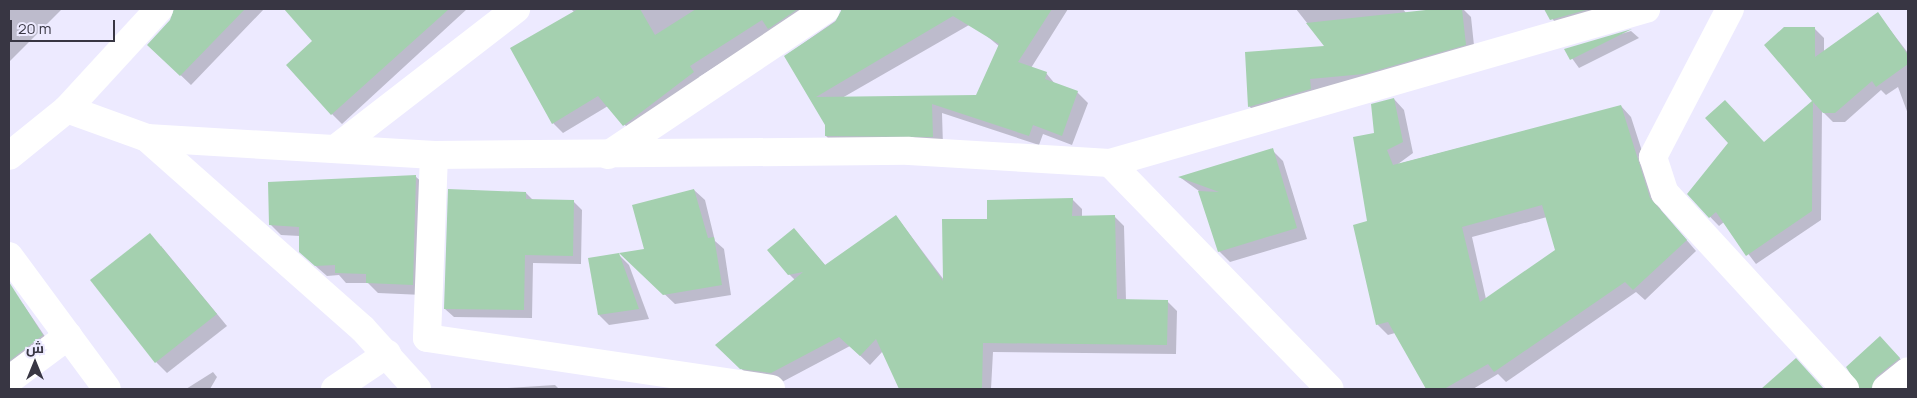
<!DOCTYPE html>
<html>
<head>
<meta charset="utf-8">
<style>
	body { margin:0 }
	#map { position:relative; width:1917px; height:398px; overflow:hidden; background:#edeaff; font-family:Manrope,Cairo,sans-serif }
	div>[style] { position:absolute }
	.shadow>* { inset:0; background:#0003 }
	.building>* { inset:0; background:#a4d0af }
	.minor>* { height:28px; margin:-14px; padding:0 14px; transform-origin:14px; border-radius:14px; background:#fff }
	span { translate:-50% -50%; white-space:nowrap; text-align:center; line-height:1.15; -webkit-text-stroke:4px #edeaff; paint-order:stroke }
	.frame { position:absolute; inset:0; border:10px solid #383643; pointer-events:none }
	.north { position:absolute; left:10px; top:338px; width:50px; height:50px; -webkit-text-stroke:4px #edeaff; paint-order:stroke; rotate:0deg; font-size:14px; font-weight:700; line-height:20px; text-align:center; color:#383643 }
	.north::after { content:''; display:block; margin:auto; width:18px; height:22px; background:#383643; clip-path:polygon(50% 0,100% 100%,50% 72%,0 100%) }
	.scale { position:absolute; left:10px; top:20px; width:105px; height:22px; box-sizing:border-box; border:2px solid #383643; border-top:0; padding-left:6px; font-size:15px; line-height:18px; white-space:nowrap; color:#383643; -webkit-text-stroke:4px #edeaff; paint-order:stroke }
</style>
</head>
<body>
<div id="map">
	<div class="shadow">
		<div style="clip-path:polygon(9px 9px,62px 9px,9px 62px)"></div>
		<div style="clip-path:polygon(175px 9px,264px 9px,191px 85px,149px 45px,172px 20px)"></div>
		<div style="clip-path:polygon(286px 9px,365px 10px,467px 9px,342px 124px,332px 114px,314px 41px)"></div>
		<div style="clip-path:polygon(571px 9px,827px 9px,771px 31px,699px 77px,703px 82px,634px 135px,608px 106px,563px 133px,553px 123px,574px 12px)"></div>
		<div style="clip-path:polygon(841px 9px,969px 9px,976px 21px,842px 98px,977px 96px,1000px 47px,982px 32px,996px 9px,1068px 9px,1031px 68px,1046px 73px,1056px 85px,1077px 92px,1088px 103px,1072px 145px,1043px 134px,1039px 145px,942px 113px,943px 146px,836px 146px,826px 136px,826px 124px,785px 56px,841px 17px)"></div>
		<div style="clip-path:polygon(1296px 9px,1403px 9px,1406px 13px,1463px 9px,1471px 17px,1475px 55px,1259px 116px,1249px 106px,1326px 47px)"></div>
		<div style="clip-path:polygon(1545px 9px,1615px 9px,1561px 30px)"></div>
		<div style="clip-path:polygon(1878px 14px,1908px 53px,1908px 114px,1898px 87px,1886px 95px,1881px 90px,1845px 122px,1833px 122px,1822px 111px,1821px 220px,1756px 264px,1724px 222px,1719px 226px,1688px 194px,1765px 144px,1814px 101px,1815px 29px,1824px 38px,1824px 52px)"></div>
		<div style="clip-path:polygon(1631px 31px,1639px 38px,1579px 68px,1566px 50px)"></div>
		<div style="clip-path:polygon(evenodd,1394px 99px,1404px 110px,1413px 153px,1398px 164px,1621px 106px,1631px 117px,1661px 210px,1696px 251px,1645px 300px,1636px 292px,1506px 382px,1498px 374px,1473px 389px,1428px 389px,1395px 333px,1388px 335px,1377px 324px,1369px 222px,1376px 134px,1394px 99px,1547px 217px,1556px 251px,1486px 299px,1472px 237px,1547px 217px)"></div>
		<div style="clip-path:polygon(1272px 150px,1283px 161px,1307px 239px,1230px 262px,1219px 251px,1199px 191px,1181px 178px)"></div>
		<div style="clip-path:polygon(415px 176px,426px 186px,423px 295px,378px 293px,368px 283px,346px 283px,339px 275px,327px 276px,311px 262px,300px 236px,281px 235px,271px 225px)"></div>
		<div style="clip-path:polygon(694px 190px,705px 200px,715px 241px,724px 249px,731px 295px,675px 304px,622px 254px,646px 250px)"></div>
		<div style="clip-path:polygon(526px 193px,533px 200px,573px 201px,582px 210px,581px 264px,533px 263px,532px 318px,454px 317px,445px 309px)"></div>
		<div style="clip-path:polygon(1072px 199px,1082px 209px,1082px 217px,1115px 217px,1124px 226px,1126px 300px,1167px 301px,1177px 311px,1176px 354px,993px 352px,991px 389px,901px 389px,883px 351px,870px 365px,850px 346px,782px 382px,751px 378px,717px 345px,795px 280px,789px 274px,794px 229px,826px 266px,896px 216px,944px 280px,988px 220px)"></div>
		<div style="clip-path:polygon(161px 246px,227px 326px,167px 373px,156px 362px)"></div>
		<div style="clip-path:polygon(618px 254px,629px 265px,649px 319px,609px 325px,599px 315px)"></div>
		<div style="clip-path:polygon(23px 304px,50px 344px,9px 374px,9px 310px)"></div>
		<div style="clip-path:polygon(1890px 348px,1908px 367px,1886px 389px,1860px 389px)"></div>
		<div style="clip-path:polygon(1796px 360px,1823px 389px,1763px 389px)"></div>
		<div style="clip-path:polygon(213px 372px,217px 377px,210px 389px,186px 389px)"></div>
		<div style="clip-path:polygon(555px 385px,559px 389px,508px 389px,508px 388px)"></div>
	</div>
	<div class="building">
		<div style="clip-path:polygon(174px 9px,245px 9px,180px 76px,147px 45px,170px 20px)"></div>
		<div style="clip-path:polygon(284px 9px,449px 9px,331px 115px,286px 65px,312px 41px)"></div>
		<div style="clip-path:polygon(578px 9px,640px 9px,655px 35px,696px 9px,798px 9px,768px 29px,762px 20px,690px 66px,694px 72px,623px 126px,598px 96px,552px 124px,510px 48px)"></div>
		<div style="clip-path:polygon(evenodd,842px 9px,1052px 9px,1018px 62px,1047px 72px,1045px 79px,1078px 91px,1062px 136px,1033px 125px,1029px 136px,932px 104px,933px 137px,825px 136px,825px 125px,784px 56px,835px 22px,842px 9px,953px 16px,999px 44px,976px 95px,816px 97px,953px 16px)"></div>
		<div style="clip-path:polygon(1435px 9px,1462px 9px,1466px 45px,1364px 74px,1310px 79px,1311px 89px,1248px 107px,1245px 52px,1324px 46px,1306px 23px)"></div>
		<div style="clip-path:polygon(1544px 9px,1590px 9px,1550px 20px)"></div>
		<div style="clip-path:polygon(1878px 12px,1908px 55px,1908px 64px,1876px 87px,1872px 81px,1835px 113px,1823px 113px,1813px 102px,1812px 211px,1746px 256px,1716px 212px,1709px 218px,1687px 194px,1728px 143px,1705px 118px,1725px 100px,1764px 142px,1812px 101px,1764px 45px,1784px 27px,1815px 27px,1815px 57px)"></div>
		<div style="clip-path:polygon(1632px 29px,1570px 60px,1564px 49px)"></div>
		<div style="clip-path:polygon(evenodd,1394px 98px,1403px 142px,1387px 150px,1393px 165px,1621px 105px,1650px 198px,1687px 240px,1633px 290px,1625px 282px,1494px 372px,1488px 364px,1444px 389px,1426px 389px,1388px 322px,1376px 325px,1353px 225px,1367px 221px,1353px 137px,1374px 133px,1371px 104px,1394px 98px,1542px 205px,1555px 250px,1480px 302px,1462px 227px,1542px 205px)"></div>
		<div style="clip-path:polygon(1273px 148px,1297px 228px,1218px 252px,1198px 191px,1219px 192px,1178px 177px)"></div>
		<div style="clip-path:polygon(416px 175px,413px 285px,366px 283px,366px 274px,335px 273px,335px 265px,315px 266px,299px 252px,299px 227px,269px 225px,268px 182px)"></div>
		<div style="clip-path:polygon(448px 189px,526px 192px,526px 199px,574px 200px,573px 256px,525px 255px,524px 310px,444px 309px)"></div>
		<div style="clip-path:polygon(694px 189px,708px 238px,714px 237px,722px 285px,663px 295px,619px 253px,644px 249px,632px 205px)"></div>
		<div style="clip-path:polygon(1073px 198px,1072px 216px,1115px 215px,1117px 299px,1168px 300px,1167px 345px,983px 343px,982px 389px,899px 389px,876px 339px,860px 356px,839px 337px,771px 373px,740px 369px,715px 345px,803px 272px,788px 275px,767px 250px,794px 228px,825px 265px,896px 215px,943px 281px,942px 219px,987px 219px,987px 200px)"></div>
		<div style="clip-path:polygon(150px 233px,217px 314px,155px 363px,90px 280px)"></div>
		<div style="clip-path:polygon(619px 253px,639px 309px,598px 315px,588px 258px)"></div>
		<div style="clip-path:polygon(9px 282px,43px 335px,9px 361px)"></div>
		<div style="clip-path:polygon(1880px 336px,1900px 358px,1876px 377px,1871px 389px,1860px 389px,1846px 367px)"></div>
		<div style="clip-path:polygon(1796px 358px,1824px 389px,1761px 389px)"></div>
	</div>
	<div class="minor">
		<div style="left:1730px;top:9px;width:167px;rotate:117.5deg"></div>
		<div style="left:1653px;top:157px;width:38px;rotate:72deg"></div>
		<div style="left:1665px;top:193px;width:266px;rotate:47.4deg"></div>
		<div style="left:67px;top:109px;width:136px;rotate:-47.4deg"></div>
		<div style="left:147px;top:138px;width:288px;rotate:41.5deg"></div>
		<div style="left:363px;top:329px;width:81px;rotate:48deg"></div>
		<div style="left:335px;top:149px;width:229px;rotate:-37.7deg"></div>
		<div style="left:434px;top:155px;width:183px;rotate:92.2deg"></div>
		<div style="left:427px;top:338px;width:348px;rotate:8.4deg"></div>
		<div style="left:608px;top:155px;width:262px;rotate:-33.8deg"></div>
		<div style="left:9px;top:156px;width:75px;rotate:-39deg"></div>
		<div style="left:67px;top:109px;width:85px;rotate:19.9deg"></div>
		<div style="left:147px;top:138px;width:288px;rotate:3.4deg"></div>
		<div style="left:434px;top:155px;width:475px;rotate:-0.5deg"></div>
		<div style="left:909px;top:151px;width:201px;rotate:3.4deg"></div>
		<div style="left:1110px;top:163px;width:558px;rotate:-16.03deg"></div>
		<div style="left:1110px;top:163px;width:315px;rotate:45.8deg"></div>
		<div style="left:9px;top:256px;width:165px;rotate:53.6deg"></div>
		<div style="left:9px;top:380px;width:74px;rotate:-36.7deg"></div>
		<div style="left:335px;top:389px;width:63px;rotate:-33.9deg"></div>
		<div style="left:1886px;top:389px;width:28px;rotate:-39deg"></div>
	</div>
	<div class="frame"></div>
	<div class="north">ش</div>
	<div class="scale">20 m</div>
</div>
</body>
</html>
